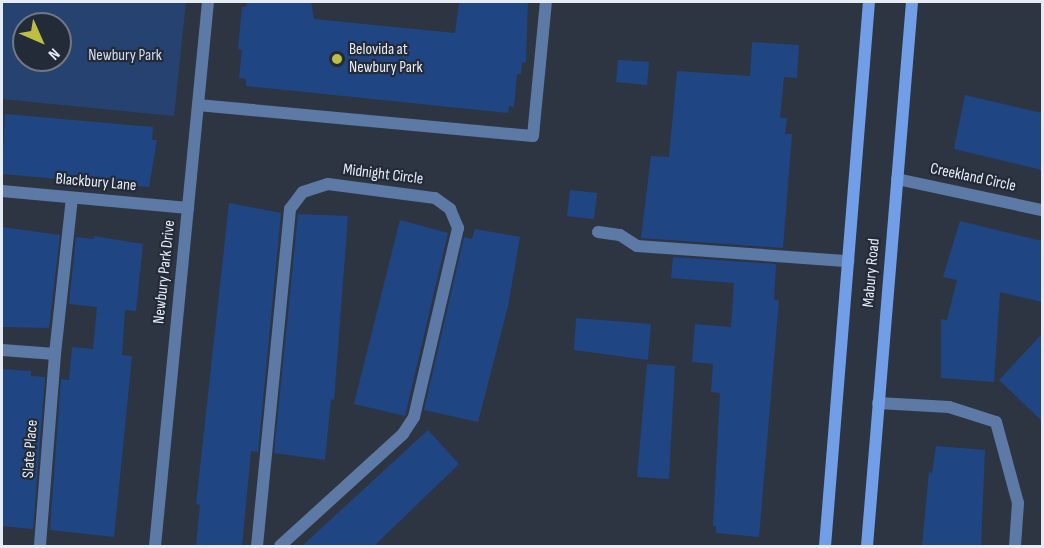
<!DOCTYPE html>
<html>
<head>
<meta charset="utf-8">
<style>
	body { margin:0 }
	#map { position:relative; width:1044px; height:548px; overflow:hidden; background:#2d3543; font-family:"Sofia Sans Condensed",sans-serif }
	div>[style] { position:absolute }
	.green>* { inset:0; background:#264270 }
	.building>* { inset:0; background:#204583 }
	.lane>* { height:12px; margin:-6px; padding:0 6px; transform-origin:6px; border-radius:6px; background:#5d79a6 }
	.street>* { height:12px; margin:-6px; padding:0 6px; transform-origin:6px; border-radius:6px; background:#5d79a6 }
	.secondary>* { height:12px; margin:-6px; padding:0 6px; transform-origin:6px; border-radius:6px; background:#729ee7 }
	.dots>* { width:16px; height:16px; translate:-50% -50%; box-sizing:border-box; border:3px solid #232b38; border-radius:50% }
	span { translate:-50% -50%; white-space:nowrap; text-align:center; line-height:1.15; -webkit-text-stroke:4.5px #232b38; paint-order:stroke }
	.poi-label { font-size:16px; color:#e6ecf5 }
	.left { translate:0 -50%; text-align:left }
	.park-label { font-size:16px; color:#d1ddef }
	.street-label { font-size:16px; color:#e6ecf5 }
	.frame { position:absolute; inset:0; border:3px solid #e6ecf5; pointer-events:none }
	.north { position:absolute; left:12px; top:12px; width:60px; height:60px; box-sizing:border-box; background:#232b38; border:2px solid #717884; border-radius:50%; rotate:135deg; font-size:16px; font-weight:700; line-height:24px; text-align:center; color:#e6ecf5 }
	.north::after { content:''; display:block; margin:auto; width:21px; height:27px; background:#bebf42; clip-path:polygon(50% 0,100% 100%,50% 72%,0 100%) }
</style>
</head>
<body>
<div id="map">
	<div class="green">
		<div style="clip-path:polygon(evenodd,2px 2px,186px 2px,174px 116px,2px 99px,2px 2px,24px 24px,60px 24px,60px 60px,24px 60px,24px 24px)"></div>
	</div>
	<div class="building">
		<div style="clip-path:polygon(247px 2px,311px 2px,314px 19px,455px 33px,459px 2px,528px 2px,526px 63px,522px 62px,521px 74px,517px 74px,514px 107px,509px 106px,508px 113px,246px 86px,246px 79px,239px 78px,242px 50px,238px 49px,242px 7px,246px 7px)"></div>
		<div style="clip-path:polygon(752px 42px,799px 45px,797px 78px,784px 77px,780px 118px,787px 118px,785px 134px,792px 134px,783px 248px,641px 238px,651px 156px,669px 157px,677px 71px,750px 76px)"></div>
		<div style="clip-path:polygon(618px 60px,649px 62px,647px 85px,616px 82px)"></div>
		<div style="clip-path:polygon(965px 95px,1042px 113px,1042px 170px,954px 149px)"></div>
		<div style="clip-path:polygon(5px 114px,153px 127px,152px 140px,157px 140px,149px 187px,2px 174px)"></div>
		<div style="clip-path:polygon(570px 190px,597px 193px,594px 219px,567px 216px)"></div>
		<div style="clip-path:polygon(229px 203px,281px 213px,258px 452px,251px 451px,242px 546px,196px 546px,200px 505px,196px 504px)"></div>
		<div style="clip-path:polygon(298px 214px,348px 216px,334px 400px,331px 399px,325px 460px,274px 453px)"></div>
		<div style="clip-path:polygon(400px 220px,448px 233px,405px 416px,354px 404px)"></div>
		<div style="clip-path:polygon(960px 221px,1042px 241px,1042px 302px,1000px 292px,994px 382px,941px 378px,941px 319px,947px 320px,957px 280px,943px 277px)"></div>
		<div style="clip-path:polygon(2px 227px,60px 235px,49px 328px,2px 327px)"></div>
		<div style="clip-path:polygon(475px 229px,520px 237px,508px 306px,478px 422px,424px 410px,464px 237px,472px 239px)"></div>
		<div style="clip-path:polygon(94px 236px,143px 244px,136px 311px,125px 310px,122px 355px,132px 356px,114px 537px,50px 530px,61px 379px,69px 380px,72px 347px,93px 349px,97px 307px,69px 304px,76px 237px,94px 239px)"></div>
		<div style="clip-path:polygon(673px 257px,776px 264px,774px 300px,779px 300px,759px 537px,716px 533px,716px 526px,713px 526px,720px 393px,711px 392px,713px 364px,692px 362px,695px 324px,731px 327px,734px 283px,671px 278px)"></div>
		<div style="clip-path:polygon(576px 318px,651px 324px,648px 360px,574px 350px)"></div>
		<div style="clip-path:polygon(1042px 334px,1042px 421px,999px 380px)"></div>
		<div style="clip-path:polygon(647px 364px,675px 366px,669px 479px,637px 477px)"></div>
		<div style="clip-path:polygon(2px 369px,31px 371px,31px 376px,45px 377px,33px 529px,2px 526px)"></div>
		<div style="clip-path:polygon(428px 430px,459px 464px,374px 546px,302px 546px)"></div>
		<div style="clip-path:polygon(936px 446px,985px 450px,981px 546px,922px 546px,929px 472px,932px 473px)"></div>
	</div>
	<div class="lane">
		<div style="left:198px;top:105px;width:336px;rotate:5.3deg"></div>
		<div style="left:533px;top:136px;width:135px;rotate:-84.5deg"></div>
		<div style="left:2px;top:191px;width:187px;rotate:5.2deg"></div>
		<div style="left:598px;top:232px;width:22px;rotate:8deg"></div>
		<div style="left:620px;top:235px;width:20px;rotate:33deg"></div>
		<div style="left:637px;top:246px;width:212px;rotate:4.1deg"></div>
	</div>
	<div class="street">
		<div style="left:897px;top:179px;width:148px;rotate:12.1deg"></div>
		<div style="left:2px;top:350px;width:53px;rotate:4.3deg"></div>
		<div style="left:55px;top:354px;width:193px;rotate:94.5deg"></div>
		<div style="left:55px;top:354px;width:157px;rotate:-83.8deg"></div>
		<div style="left:878px;top:403px;width:71px;rotate:3.2deg"></div>
		<div style="left:949px;top:407px;width:49px;rotate:17.7deg"></div>
		<div style="left:996px;top:422px;width:84px;rotate:74.8deg"></div>
		<div style="left:1018px;top:503px;width:43px;rotate:94deg"></div>
		<div style="left:155px;top:546px;width:547px;rotate:-84.44deg"></div>
		<div style="left:257px;top:546px;width:339px;rotate:-84.4deg"></div>
		<div style="left:290px;top:209px;width:21px;rotate:-53deg"></div>
		<div style="left:303px;top:192px;width:26px;rotate:-18deg"></div>
		<div style="left:328px;top:184px;width:108px;rotate:7.5deg"></div>
		<div style="left:435px;top:198px;width:19px;rotate:36deg"></div>
		<div style="left:450px;top:209px;width:21px;rotate:67deg"></div>
		<div style="left:458px;top:228px;width:194px;rotate:103.1deg"></div>
		<div style="left:414px;top:417px;width:20px;rotate:123deg"></div>
		<div style="left:403px;top:434px;width:166px;rotate:137.7deg"></div>
	</div>
	<div class="secondary">
		<div style="left:825px;top:546px;width:546px;rotate:-85.38deg"></div>
		<div style="left:867px;top:546px;width:546px;rotate:-85.27deg"></div>
	</div>
	<div class="dots">
		<div style="left:337px;top:59px;background:#bebf42"></div>
	</div>
	<div class="poi-label">
		<span class="left" style="left:349px;top:59px">Belovida at<br>Newbury Park</span>
	</div>
	<div class="park-label">
		<span style="left:125px;top:56px">Newbury Park</span>
	</div>
	<div class="street-label">
		<span style="left:383px;top:175px;rotate:7deg">Midnight Circle</span>
		<span style="left:973px;top:178px;rotate:12deg">Creekland Circle</span>
		<span style="left:96px;top:183px;rotate:5deg">Blackbury Lane</span>
		<span style="left:165px;top:272px;rotate:-84deg">Newbury Park Drive</span>
		<span style="left:872px;top:273px;rotate:-85deg">Mabury Road</span>
		<span style="left:31px;top:449px;rotate:-86deg">Slate Place</span>
	</div>
	<div class="frame"></div>
	<div class="north">N</div>
</div>
</body>
</html>
